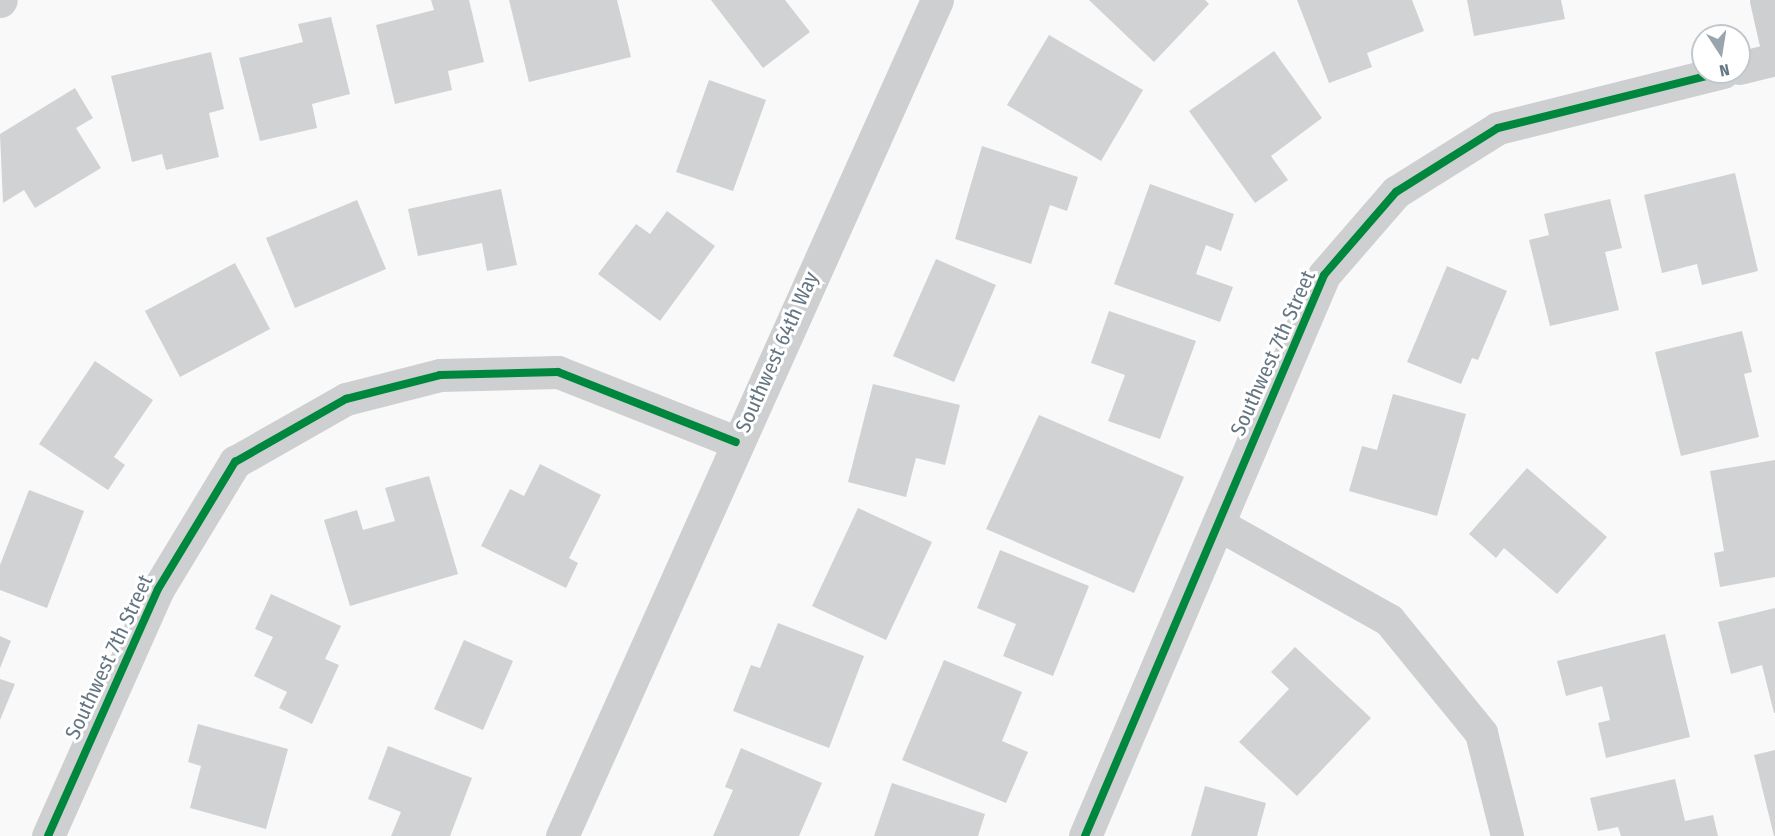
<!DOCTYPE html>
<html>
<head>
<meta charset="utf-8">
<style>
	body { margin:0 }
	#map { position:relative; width:1775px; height:836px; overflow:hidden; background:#f9f9f9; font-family:"Fira Sans Condensed",sans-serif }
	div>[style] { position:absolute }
	.building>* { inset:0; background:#d0d2d3 }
	.minor>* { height:33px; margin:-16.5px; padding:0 16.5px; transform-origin:16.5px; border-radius:16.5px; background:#cecfd0 }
	.cycleway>* { height:8px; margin:-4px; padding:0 4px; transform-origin:4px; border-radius:4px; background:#00873e }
	span { translate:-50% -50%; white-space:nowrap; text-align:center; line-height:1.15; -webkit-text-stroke:6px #fff; paint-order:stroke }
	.street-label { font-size:21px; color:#657683 }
	.north { position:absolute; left:1691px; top:24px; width:60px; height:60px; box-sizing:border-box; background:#fff; border:2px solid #c1c8cd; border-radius:50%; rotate:168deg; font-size:16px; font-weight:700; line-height:24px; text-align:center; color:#657683 }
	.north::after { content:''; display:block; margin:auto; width:21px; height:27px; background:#99a4ac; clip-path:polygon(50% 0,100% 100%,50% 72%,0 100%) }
</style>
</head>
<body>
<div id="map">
	<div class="building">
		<div style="clip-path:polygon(431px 0,469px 0,484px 62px,448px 71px,452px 90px,395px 104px,376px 25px,434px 10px)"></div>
		<div style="clip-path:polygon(509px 0,617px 0,631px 57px,529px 82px)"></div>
		<div style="clip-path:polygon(711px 0,785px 0,810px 32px,763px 68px)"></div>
		<div style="clip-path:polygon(1089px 0,1205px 0,1209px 4px,1154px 62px)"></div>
		<div style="clip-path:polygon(1297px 0,1412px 0,1424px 31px,1367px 53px,1372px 67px,1329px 83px)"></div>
		<div style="clip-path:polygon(1467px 0,1561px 0,1565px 19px,1474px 36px)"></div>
		<div style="clip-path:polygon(331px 17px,350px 94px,312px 104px,317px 128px,260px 141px,239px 58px,303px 42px,298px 24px)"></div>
		<div style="clip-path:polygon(1049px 35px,1143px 90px,1101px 161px,1007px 105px)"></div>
		<div style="clip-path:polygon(1274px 51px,1322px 118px,1271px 156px,1288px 180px,1255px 203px,1189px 111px)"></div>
		<div style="clip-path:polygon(211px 52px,224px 109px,209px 113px,219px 157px,166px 170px,162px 154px,132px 162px,111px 76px)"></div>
		<div style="clip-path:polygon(709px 80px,766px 100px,733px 191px,676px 172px)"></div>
		<div style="clip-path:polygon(75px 88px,93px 118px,76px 128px,101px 168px,35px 208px,24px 190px,3px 203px,0 134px)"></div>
		<div style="clip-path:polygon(982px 146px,1078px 177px,1067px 211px,1050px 205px,1031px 264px,955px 239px)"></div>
		<div style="clip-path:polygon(1735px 173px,1758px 271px,1702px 285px,1697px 264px,1662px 273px,1644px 195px)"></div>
		<div style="clip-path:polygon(1150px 184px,1234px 214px,1221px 251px,1206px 245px,1196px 274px,1233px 287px,1220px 322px,1114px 284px)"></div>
		<div style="clip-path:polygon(501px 189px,517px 265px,487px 271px,482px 243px,418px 256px,408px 209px)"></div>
		<div style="clip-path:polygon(1610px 199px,1622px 248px,1605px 252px,1619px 310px,1550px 326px,1529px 240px,1549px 235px,1544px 214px)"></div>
		<div style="clip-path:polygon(357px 200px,386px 269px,295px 308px,266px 238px)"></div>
		<div style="clip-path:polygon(667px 211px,715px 246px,660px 321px,598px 274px,636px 224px,650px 234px)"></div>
		<div style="clip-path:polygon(936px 259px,996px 285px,954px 382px,893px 356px)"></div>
		<div style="clip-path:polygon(235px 263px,270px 329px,180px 377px,145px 311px)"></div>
		<div style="clip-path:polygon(1447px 266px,1507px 291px,1478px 360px,1472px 358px,1461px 384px,1407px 362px)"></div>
		<div style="clip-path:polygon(1109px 311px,1196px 341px,1160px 439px,1108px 421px,1125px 375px,1091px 363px)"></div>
		<div style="clip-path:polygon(1742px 331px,1752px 372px,1744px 374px,1759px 437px,1681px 456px,1655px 352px)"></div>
		<div style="clip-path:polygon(95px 361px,153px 400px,114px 457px,125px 465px,108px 490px,39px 444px)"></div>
		<div style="clip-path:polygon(873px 384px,960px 405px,945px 465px,916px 458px,906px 497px,848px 482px)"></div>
		<div style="clip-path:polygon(1393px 394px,1466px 414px,1437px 516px,1349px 491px,1362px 446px,1377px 450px)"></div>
		<div style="clip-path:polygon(1039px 415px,1184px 477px,1134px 593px,986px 529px)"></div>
		<div style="clip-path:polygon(1775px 460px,1775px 577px,1720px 587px,1714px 553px,1724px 551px,1710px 471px)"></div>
		<div style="clip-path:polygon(540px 464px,601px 495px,569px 558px,578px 563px,566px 588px,481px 546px,510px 489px,524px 496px)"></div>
		<div style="clip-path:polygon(1527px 468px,1607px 537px,1557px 594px,1504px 548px,1496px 558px,1469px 534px)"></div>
		<div style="clip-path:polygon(429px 476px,458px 574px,350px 606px,324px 520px,357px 510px,363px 530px,395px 521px,385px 488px)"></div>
		<div style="clip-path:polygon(29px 490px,84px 511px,47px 608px,0 590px,0 565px)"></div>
		<div style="clip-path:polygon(858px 508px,932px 542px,886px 640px,812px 606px)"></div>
		<div style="clip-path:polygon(1000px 550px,1089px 586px,1053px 676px,1003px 656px,1016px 624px,977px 608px)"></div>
		<div style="clip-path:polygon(271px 594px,341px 626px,325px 659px,339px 665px,312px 724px,279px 708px,287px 692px,254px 676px,273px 637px,255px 629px)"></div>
		<div style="clip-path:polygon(1775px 608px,1775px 713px,1774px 713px,1762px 665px,1731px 674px,1718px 622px)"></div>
		<div style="clip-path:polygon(778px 623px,864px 656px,829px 748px,733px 711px,751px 665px,760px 668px)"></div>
		<div style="clip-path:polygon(1665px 634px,1690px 737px,1606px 758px,1598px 723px,1610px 720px,1602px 686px,1566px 696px,1557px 661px)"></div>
		<div style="clip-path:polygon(0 636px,11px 641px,0 668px)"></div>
		<div style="clip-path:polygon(464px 640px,513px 661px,483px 730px,434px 709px)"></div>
		<div style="clip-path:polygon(1295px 647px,1371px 718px,1297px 796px,1239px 742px,1289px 689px,1271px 672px)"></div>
		<div style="clip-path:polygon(944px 660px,1022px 692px,1002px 741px,1028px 752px,1006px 803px,902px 760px)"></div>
		<div style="clip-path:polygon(0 679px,15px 684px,0 720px)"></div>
		<div style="clip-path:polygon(198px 724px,288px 749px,266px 829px,190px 808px,201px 766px,188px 762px)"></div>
		<div style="clip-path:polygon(388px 746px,472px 778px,450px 836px,391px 836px,401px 812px,368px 799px)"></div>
		<div style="clip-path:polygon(741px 748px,822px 783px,799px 836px,713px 836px,733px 790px,725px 787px)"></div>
		<div style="clip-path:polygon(1775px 750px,1775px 836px,1774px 836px,1754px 755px)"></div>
		<div style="clip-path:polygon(1675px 779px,1685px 821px,1713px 815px,1718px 836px,1621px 836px,1618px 827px,1598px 831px,1590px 798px)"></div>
		<div style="clip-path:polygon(892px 783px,985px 814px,978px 836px,874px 836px)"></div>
		<div style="clip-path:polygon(1205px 786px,1266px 803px,1257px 836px,1191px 836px)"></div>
	</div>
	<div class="minor">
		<div style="left:1766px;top:0;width:41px;rotate:77.3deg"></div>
		<div style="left:0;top:1px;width:1px;rotate:-45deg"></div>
		<div style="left:1739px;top:68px;width:37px;rotate:-14deg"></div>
		<div style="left:1218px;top:524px;width:196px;rotate:29.3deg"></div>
		<div style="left:1389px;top:620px;width:146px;rotate:50.8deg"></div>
		<div style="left:1481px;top:733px;width:106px;rotate:75.8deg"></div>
		<div style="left:48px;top:836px;width:270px;rotate:-66deg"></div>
		<div style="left:158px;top:589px;width:149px;rotate:-58.8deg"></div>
		<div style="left:235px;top:462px;width:128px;rotate:-29.6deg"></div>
		<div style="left:346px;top:399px;width:97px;rotate:-14.3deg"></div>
		<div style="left:440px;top:375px;width:118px;rotate:-1.5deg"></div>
		<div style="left:558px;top:372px;width:191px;rotate:21.5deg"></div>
		<div style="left:562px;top:836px;width:916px;rotate:-65.84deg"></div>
		<div style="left:1085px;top:836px;width:610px;rotate:-66.92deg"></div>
		<div style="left:1324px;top:275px;width:110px;rotate:-49.1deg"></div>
		<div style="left:1396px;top:192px;width:120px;rotate:-32.1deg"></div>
		<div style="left:1498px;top:128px;width:232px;rotate:-14deg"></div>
	</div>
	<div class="cycleway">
		<div style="left:48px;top:836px;width:270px;rotate:-66deg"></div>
		<div style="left:158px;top:589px;width:149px;rotate:-58.8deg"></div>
		<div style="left:235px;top:462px;width:128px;rotate:-29.6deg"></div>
		<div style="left:346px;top:399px;width:97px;rotate:-14.3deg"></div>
		<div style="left:440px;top:375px;width:118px;rotate:-1.5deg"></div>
		<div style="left:558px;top:372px;width:191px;rotate:21.5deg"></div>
		<div style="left:1085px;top:836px;width:610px;rotate:-66.92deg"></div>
		<div style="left:1324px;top:275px;width:110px;rotate:-49.1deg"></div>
		<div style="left:1396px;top:192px;width:120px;rotate:-32.1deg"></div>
		<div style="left:1498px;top:128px;width:232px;rotate:-14deg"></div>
	</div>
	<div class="street-label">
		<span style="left:777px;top:352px;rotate:-66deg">Southwest 64th Way</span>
		<span style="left:1273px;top:353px;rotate:-66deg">Southwest 7th Street</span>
		<span style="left:109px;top:657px;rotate:-65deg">Southwest 7th Street</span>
	</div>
	<div class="north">N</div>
</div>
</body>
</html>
